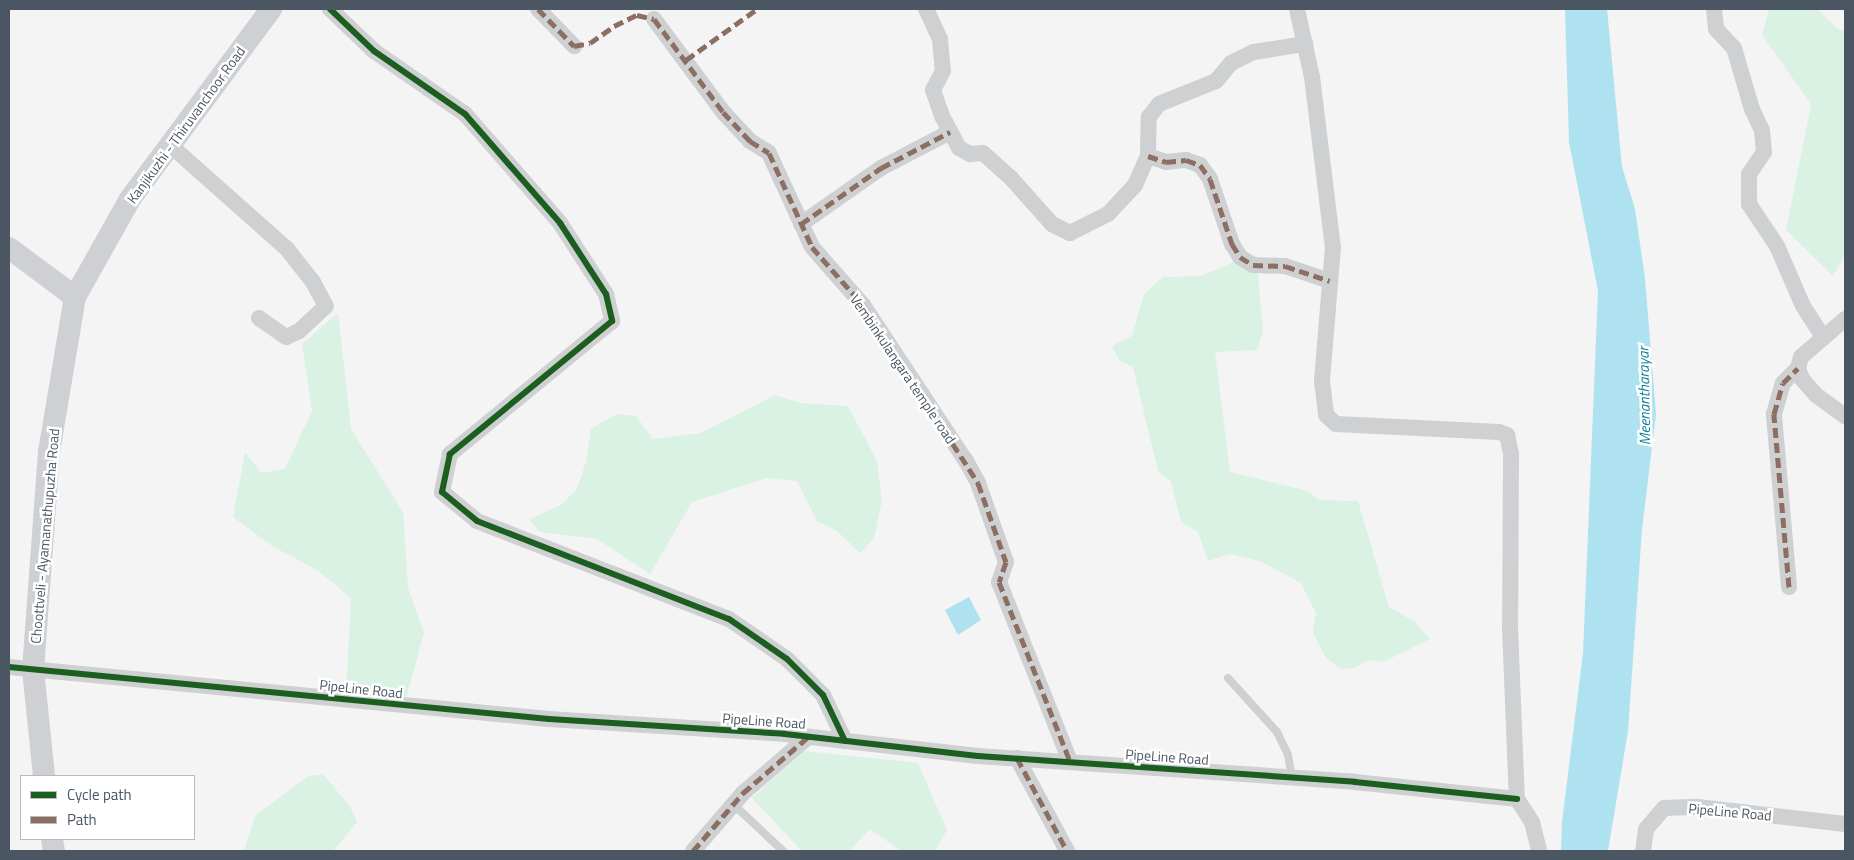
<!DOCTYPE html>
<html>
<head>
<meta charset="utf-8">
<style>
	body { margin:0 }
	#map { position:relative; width:1854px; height:860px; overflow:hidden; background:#f4f4f4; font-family:"Titillium Web",sans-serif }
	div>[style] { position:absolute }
	.green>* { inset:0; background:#d9f2e3 }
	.water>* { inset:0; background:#aee2f0 }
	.service>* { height:8px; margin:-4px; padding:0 4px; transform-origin:4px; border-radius:4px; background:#ced0d2 }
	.minor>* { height:16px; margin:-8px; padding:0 8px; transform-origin:8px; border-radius:8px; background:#ced0d2 }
	.secondary>* { height:22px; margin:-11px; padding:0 11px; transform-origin:11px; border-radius:11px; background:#ced0d4 }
	.quiet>* { height:5px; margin-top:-2.5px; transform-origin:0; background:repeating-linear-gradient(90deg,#8d6e63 0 10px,transparent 0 15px) }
	.cycleway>* { height:6px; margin:-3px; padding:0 3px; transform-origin:3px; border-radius:3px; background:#1b5e20 }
	span { translate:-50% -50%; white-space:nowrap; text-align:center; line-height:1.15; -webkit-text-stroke:5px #fff; paint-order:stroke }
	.street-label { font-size:14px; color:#4a5661 }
	.water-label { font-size:15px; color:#0c7c9b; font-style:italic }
	.frame { position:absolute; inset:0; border:10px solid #4a5661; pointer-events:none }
	.legend { position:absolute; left:20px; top:775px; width:175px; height:65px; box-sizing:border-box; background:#fff; border:1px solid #b7bbc0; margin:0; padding:6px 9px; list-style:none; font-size:15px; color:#4a5661 }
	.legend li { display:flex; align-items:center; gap:10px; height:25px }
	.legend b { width:25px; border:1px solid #b7bbc0 }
</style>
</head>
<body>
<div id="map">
	<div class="green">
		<div style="clip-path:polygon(1769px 9px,1817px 9px,1837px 28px,1845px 31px,1845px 255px,1833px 276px,1786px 230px,1811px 104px,1762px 35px)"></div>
		<div style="clip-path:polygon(1236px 261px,1243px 268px,1258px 274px,1263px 332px,1257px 350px,1215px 352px,1230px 472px,1308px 491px,1319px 500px,1358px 501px,1389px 607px,1415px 622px,1430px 639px,1383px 662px,1368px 660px,1355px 668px,1341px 669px,1326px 658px,1313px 632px,1316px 613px,1301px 583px,1260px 561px,1230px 554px,1208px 561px,1198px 532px,1181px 522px,1171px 482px,1158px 471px,1133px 367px,1119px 360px,1112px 346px,1132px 336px,1144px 294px,1163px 277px,1200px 276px)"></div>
		<div style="clip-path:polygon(338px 313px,351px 429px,403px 512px,408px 588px,424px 633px,406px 699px,346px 695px,351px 598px,317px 570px,272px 546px,233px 517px,245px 452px,261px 473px,285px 469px,312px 411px,302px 344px)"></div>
		<div style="clip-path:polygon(775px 395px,800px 403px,848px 406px,877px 461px,882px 501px,874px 538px,860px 553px,837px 531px,817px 521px,797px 481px,766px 478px,692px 502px,650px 574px,597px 539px,540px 532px,529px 519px,561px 505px,577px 489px,586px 462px,591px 429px,617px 414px,636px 416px,653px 439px,701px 433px)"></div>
		<div style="clip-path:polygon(804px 751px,918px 763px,947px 830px,935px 851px,901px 851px,870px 829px,849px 851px,801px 850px,752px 798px)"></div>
		<div style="clip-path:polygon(323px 774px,349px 805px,357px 822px,333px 851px,244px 851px,255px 816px,308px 776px)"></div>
	</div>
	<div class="water">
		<div style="clip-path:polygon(1565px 9px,1607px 9px,1622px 167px,1635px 209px,1645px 278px,1656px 414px,1642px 529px,1628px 731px,1608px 851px,1561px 851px,1562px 822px,1583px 653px,1598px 291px,1569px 142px)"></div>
		<div style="clip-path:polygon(969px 597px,981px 620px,958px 635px,945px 610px)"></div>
	</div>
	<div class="service">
		<div style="left:1228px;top:678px;width:73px;rotate:47.8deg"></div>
		<div style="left:1277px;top:732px;width:25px;rotate:64deg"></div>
		<div style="left:1288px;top:755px;width:23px;rotate:80deg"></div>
		<div style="left:733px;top:804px;width:69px;rotate:43.2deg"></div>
	</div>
	<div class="minor">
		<div style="left:330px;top:9px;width:61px;rotate:43.7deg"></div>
		<div style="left:374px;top:51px;width:111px;rotate:34.7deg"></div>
		<div style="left:465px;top:114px;width:145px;rotate:48.9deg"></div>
		<div style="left:560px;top:223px;width:85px;rotate:57.1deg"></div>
		<div style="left:606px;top:294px;width:28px;rotate:77deg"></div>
		<div style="left:612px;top:321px;width:210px;rotate:140.6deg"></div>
		<div style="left:450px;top:454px;width:39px;rotate:102deg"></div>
		<div style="left:442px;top:492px;width:45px;rotate:39.6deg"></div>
		<div style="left:477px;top:521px;width:270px;rotate:21.3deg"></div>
		<div style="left:729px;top:619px;width:70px;rotate:34.6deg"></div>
		<div style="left:787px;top:659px;width:51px;rotate:45deg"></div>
		<div style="left:823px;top:695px;width:51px;rotate:64.4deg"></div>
		<div style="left:538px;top:9px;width:52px;rotate:45.8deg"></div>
		<div style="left:926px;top:9px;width:33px;rotate:65deg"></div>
		<div style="left:940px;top:39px;width:32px;rotate:85deg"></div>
		<div style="left:943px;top:71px;width:21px;rotate:118deg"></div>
		<div style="left:933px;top:90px;width:28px;rotate:71deg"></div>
		<div style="left:942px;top:116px;width:36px;rotate:62deg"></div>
		<div style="left:959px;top:148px;width:13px;rotate:29deg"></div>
		<div style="left:970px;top:154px;width:13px;rotate:-4deg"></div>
		<div style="left:983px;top:153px;width:38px;rotate:42deg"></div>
		<div style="left:1011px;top:178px;width:62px;rotate:48.3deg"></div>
		<div style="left:1052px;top:224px;width:20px;rotate:27deg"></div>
		<div style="left:1070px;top:233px;width:42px;rotate:-26.6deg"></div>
		<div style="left:1108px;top:214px;width:40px;rotate:-47deg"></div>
		<div style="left:1135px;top:185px;width:32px;rotate:-66deg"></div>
		<div style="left:1148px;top:156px;width:39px;rotate:-89deg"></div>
		<div style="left:1149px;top:117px;width:16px;rotate:-52deg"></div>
		<div style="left:1159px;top:104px;width:61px;rotate:-22deg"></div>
		<div style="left:1216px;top:81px;width:23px;rotate:-50deg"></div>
		<div style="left:1231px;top:63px;width:25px;rotate:-26deg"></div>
		<div style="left:1254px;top:52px;width:52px;rotate:-8.9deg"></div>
		<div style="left:1297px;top:9px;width:70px;rotate:77.6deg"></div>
		<div style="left:1312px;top:77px;width:171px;rotate:83deg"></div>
		<div style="left:1333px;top:247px;width:134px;rotate:94.7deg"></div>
		<div style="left:1322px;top:381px;width:34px;rotate:83deg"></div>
		<div style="left:1326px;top:415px;width:13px;rotate:42deg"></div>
		<div style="left:1336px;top:424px;width:163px;rotate:2.8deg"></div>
		<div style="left:1499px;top:432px;width:9px;rotate:21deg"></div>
		<div style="left:1507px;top:435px;width:19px;rotate:78deg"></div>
		<div style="left:1511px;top:454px;width:174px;rotate:90.3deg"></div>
		<div style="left:1510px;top:628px;width:171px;rotate:87.7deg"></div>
		<div style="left:1517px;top:799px;width:27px;rotate:57deg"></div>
		<div style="left:1532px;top:822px;width:30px;rotate:76deg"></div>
		<div style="left:1714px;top:9px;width:20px;rotate:84deg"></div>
		<div style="left:1716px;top:29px;width:26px;rotate:47deg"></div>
		<div style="left:1734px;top:48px;width:64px;rotate:73.6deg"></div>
		<div style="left:1752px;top:109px;width:23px;rotate:65deg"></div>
		<div style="left:1762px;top:130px;width:22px;rotate:85deg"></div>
		<div style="left:1764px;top:152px;width:27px;rotate:124deg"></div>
		<div style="left:1749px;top:174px;width:30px;rotate:90deg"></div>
		<div style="left:1749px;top:204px;width:50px;rotate:56.3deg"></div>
		<div style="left:1777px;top:246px;width:65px;rotate:66.6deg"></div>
		<div style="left:1803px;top:306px;width:37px;rotate:57deg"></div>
		<div style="left:654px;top:19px;width:116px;rotate:53.4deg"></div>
		<div style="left:723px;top:112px;width:40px;rotate:47deg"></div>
		<div style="left:750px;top:141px;width:22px;rotate:32deg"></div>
		<div style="left:769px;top:153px;width:103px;rotate:65.4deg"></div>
		<div style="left:812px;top:247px;width:77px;rotate:48.7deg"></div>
		<div style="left:863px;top:305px;width:187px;rotate:56.6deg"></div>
		<div style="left:966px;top:461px;width:25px;rotate:61deg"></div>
		<div style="left:978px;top:483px;width:84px;rotate:70.5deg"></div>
		<div style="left:1006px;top:562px;width:21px;rotate:109deg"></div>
		<div style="left:999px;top:582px;width:193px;rotate:68.4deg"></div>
		<div style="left:170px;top:145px;width:157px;rotate:41.6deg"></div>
		<div style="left:287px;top:249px;width:42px;rotate:51.8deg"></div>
		<div style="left:313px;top:282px;width:27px;rotate:62deg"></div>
		<div style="left:326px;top:306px;width:37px;rotate:137deg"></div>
		<div style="left:299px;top:331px;width:14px;rotate:155deg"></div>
		<div style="left:286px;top:337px;width:33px;rotate:-145deg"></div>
		<div style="left:1148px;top:156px;width:19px;rotate:18deg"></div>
		<div style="left:1166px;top:162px;width:20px;rotate:-6deg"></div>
		<div style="left:1186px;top:160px;width:15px;rotate:20deg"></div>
		<div style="left:1200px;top:165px;width:17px;rotate:54deg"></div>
		<div style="left:1210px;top:179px;width:69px;rotate:71.3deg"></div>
		<div style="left:1232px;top:244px;width:15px;rotate:58deg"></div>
		<div style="left:1240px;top:257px;width:15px;rotate:32deg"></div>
		<div style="left:1253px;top:265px;width:32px;rotate:2deg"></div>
		<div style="left:1285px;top:266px;width:47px;rotate:18.4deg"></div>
		<div style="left:801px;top:224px;width:98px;rotate:-35deg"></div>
		<div style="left:881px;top:168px;width:78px;rotate:-27.6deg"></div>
		<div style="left:1845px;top:319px;width:58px;rotate:139.2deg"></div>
		<div style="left:1801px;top:357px;width:11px;rotate:105deg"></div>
		<div style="left:1798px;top:368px;width:12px;rotate:70deg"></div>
		<div style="left:1802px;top:379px;width:21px;rotate:49deg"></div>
		<div style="left:1816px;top:395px;width:36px;rotate:36deg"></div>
		<div style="left:1789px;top:587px;width:174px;rotate:-95deg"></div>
		<div style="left:1774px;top:414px;width:32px;rotate:-74deg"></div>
		<div style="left:1783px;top:383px;width:21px;rotate:-45deg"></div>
		<div style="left:9px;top:667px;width:542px;rotate:5.5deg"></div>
		<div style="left:549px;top:719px;width:236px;rotate:3.6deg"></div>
		<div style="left:785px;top:734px;width:194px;rotate:6.5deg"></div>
		<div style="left:978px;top:756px;width:378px;rotate:3.9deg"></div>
		<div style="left:1355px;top:782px;width:163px;rotate:6deg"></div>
		<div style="left:1017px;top:758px;width:106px;rotate:61.7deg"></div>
		<div style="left:693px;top:851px;width:77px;rotate:-49.2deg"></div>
		<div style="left:743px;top:793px;width:86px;rotate:-40.7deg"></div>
		<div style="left:1643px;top:851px;width:22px;rotate:-82deg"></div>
		<div style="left:1646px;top:829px;width:28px;rotate:-49deg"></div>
		<div style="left:1664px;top:808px;width:34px;rotate:-2deg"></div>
		<div style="left:1698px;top:807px;width:148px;rotate:6.6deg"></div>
	</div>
	<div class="secondary">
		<div style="left:9px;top:248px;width:82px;rotate:36.6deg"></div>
		<div style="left:44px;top:776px;width:107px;rotate:-95.9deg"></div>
		<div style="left:33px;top:670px;width:219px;rotate:-85.8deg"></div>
		<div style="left:49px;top:452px;width:157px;rotate:-80.5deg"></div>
		<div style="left:75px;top:297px;width:112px;rotate:-60.7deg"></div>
		<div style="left:130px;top:199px;width:237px;rotate:-53.4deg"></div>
		<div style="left:52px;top:839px;width:12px;rotate:81deg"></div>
	</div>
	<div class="quiet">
		<div style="left:538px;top:9px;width:52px;rotate:45.8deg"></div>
		<div style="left:574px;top:46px;width:16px;rotate:-11deg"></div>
		<div style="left:590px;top:43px;width:29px;rotate:-35deg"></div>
		<div style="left:614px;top:26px;width:25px;rotate:-26deg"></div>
		<div style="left:637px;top:15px;width:17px;rotate:13deg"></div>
		<div style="left:654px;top:19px;width:116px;rotate:53.4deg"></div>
		<div style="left:723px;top:112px;width:40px;rotate:47deg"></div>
		<div style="left:750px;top:141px;width:22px;rotate:32deg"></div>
		<div style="left:769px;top:153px;width:103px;rotate:65.4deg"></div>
		<div style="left:812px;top:247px;width:77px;rotate:48.7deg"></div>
		<div style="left:863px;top:305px;width:212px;rotate:57.1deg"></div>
		<div style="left:978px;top:483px;width:84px;rotate:70.5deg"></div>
		<div style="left:1006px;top:562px;width:21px;rotate:109deg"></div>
		<div style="left:999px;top:582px;width:193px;rotate:68.4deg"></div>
		<div style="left:686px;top:60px;width:87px;rotate:-35.7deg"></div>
		<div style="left:1148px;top:156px;width:19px;rotate:18deg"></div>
		<div style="left:1166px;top:162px;width:20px;rotate:-6deg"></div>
		<div style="left:1186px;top:160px;width:15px;rotate:20deg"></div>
		<div style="left:1200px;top:165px;width:17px;rotate:54deg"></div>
		<div style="left:1210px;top:179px;width:69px;rotate:71.3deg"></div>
		<div style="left:1232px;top:244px;width:15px;rotate:58deg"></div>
		<div style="left:1240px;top:257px;width:15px;rotate:32deg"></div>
		<div style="left:1253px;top:265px;width:32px;rotate:2deg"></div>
		<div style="left:1285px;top:266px;width:47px;rotate:18.4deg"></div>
		<div style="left:801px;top:224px;width:98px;rotate:-35deg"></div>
		<div style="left:881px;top:168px;width:78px;rotate:-27.6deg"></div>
		<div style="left:1789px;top:587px;width:174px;rotate:-95deg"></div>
		<div style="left:1774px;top:414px;width:32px;rotate:-74deg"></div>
		<div style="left:1783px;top:383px;width:21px;rotate:-45deg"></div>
		<div style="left:1017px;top:758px;width:106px;rotate:61.7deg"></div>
		<div style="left:693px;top:851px;width:77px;rotate:-49.2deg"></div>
		<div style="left:743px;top:793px;width:86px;rotate:-40.7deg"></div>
	</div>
	<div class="cycleway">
		<div style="left:330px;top:9px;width:61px;rotate:43.7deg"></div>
		<div style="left:374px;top:51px;width:111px;rotate:34.7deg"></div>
		<div style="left:465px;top:114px;width:145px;rotate:48.9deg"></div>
		<div style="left:560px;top:223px;width:85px;rotate:57.1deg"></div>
		<div style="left:606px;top:294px;width:28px;rotate:77deg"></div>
		<div style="left:612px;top:321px;width:210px;rotate:140.6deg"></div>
		<div style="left:450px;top:454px;width:39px;rotate:102deg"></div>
		<div style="left:442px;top:492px;width:45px;rotate:39.6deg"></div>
		<div style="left:477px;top:521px;width:270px;rotate:21.3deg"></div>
		<div style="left:729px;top:619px;width:70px;rotate:34.6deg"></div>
		<div style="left:787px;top:659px;width:51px;rotate:45deg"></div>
		<div style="left:823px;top:695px;width:51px;rotate:64.4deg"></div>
		<div style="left:9px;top:667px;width:542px;rotate:5.5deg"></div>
		<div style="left:549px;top:719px;width:236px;rotate:3.6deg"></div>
		<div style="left:785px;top:734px;width:194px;rotate:6.5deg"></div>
		<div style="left:978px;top:756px;width:378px;rotate:3.9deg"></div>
		<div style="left:1355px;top:782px;width:163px;rotate:6deg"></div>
	</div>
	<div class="street-label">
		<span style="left:186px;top:125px;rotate:-54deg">Kanjikuzhi - Thiruvanchoor Road</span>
		<span style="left:903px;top:369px;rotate:56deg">Vembinkulangara temple road</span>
		<span style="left:45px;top:536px;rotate:-85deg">Choottveli - Ayamanathupuzha Road</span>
		<span style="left:361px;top:689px;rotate:6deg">PipeLine Road</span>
		<span style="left:764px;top:721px;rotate:4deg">PipeLine Road</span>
		<span style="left:1167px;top:757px;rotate:4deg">PipeLine Road</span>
		<span style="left:1730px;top:812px;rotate:5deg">PipeLine Road</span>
	</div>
	<div class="water-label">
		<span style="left:1644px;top:396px;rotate:-91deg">Meenantharayar</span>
	</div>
	<div class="frame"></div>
	<ul class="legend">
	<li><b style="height:6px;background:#1b5e20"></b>Cycle path</li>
	<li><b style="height:6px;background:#8d6e63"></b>Path</li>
	</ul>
</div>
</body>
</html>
